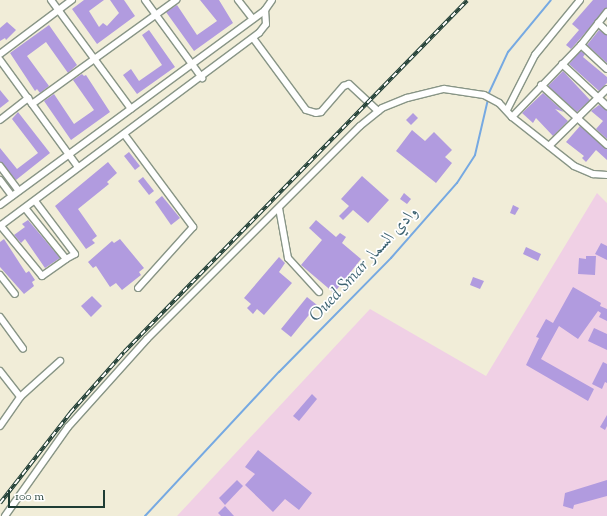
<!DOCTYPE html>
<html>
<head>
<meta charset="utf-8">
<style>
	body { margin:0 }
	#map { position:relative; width:607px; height:516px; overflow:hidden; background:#f1edd8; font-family:"Sorts Mill Goudy",Amiri,serif }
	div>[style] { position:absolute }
	.built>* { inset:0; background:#f0d0e5 }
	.stream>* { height:2px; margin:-1px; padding:0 1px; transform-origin:1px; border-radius:1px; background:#76a9e2 }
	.building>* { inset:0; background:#b19bdf }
	.roads { filter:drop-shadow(1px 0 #889586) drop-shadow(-1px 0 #889586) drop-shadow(0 1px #889586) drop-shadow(0 -1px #889586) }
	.minor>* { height:6px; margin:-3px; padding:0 3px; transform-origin:3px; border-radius:3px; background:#fff }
	.rail>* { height:3.5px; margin-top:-1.75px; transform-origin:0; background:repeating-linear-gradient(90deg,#fff 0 6px,#1f3d34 0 12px); box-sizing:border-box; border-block:1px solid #1f3d34 }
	span { translate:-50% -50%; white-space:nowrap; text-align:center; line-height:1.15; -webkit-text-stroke:3.5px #fff; paint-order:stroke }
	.water-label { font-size:17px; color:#3d6371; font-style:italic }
	.scale { position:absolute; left:8px; top:490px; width:97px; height:18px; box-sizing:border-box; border:2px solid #1f3d34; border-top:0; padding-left:5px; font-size:12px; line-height:14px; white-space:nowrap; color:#1f3d34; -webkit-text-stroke:3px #fff; paint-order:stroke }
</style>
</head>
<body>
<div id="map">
	<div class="built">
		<div style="clip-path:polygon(597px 193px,607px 203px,607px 516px,177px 516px,370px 309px,486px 376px)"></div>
	</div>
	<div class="stream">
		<div style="left:488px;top:95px;width:47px;rotate:-65.1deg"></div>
		<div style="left:508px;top:52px;width:67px;rotate:-50.4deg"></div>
		<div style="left:145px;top:516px;width:197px;rotate:-47.1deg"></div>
		<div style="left:279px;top:372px;width:160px;rotate:-45.5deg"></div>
		<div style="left:391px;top:258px;width:100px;rotate:-48.7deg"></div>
		<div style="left:457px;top:183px;width:33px;rotate:-57deg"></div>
		<div style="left:475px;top:155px;width:57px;rotate:-76.9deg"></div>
	</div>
	<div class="building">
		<div style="clip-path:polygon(84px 0,104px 0,89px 11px,99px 27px,103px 23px,107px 26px,119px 13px,110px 0,124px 0,135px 16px,97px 44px,72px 9px)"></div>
		<div style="clip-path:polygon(200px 0,219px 0,233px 23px,194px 51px,166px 12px,177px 5px,197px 35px,217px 21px)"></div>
		<div style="clip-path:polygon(593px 0,607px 0,607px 8px,571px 49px,566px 45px,579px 30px,572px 24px)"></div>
		<div style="clip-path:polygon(7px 22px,16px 30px,6px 40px,5px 38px,0 41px,0 28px)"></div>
		<div style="clip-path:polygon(49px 25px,77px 65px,68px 73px,46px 42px,27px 56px,49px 86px,40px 93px,37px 89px,35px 91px,10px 53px)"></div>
		<div style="clip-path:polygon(149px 30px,175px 67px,137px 94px,123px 75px,131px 69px,139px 81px,162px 65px,142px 35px)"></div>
		<div style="clip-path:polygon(599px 30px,607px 35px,607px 63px,587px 45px)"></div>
		<div style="clip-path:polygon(581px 51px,585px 54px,583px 57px,607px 77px,607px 83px,599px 91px,569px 64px)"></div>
		<div style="clip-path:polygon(563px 71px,590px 100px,577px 112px,548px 86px)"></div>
		<div style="clip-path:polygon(82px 74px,84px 76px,86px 75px,110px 112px,71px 140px,44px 101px,54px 94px,74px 124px,94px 110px,73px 80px)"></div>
		<div style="clip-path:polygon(0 90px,9px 101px,0 108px)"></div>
		<div style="clip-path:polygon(543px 93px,564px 112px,555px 109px,568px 121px,553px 136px,536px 118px,533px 123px,522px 113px)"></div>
		<div style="clip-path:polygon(599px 105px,607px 110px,607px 139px,596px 129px,603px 121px,591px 111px)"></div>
		<div style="clip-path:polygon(18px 112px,50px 153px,16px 180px,0 162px,0 148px,17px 169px,38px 153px,12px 119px)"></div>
		<div style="clip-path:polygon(413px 113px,418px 118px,411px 125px,406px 120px)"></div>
		<div style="clip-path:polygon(580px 126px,607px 149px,607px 160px,596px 150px,586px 162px,582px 158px,584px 156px,566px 142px)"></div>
		<div style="clip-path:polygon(412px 130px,425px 141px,434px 132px,452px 150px,445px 157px,452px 163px,436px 183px,396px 151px)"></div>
		<div style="clip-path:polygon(129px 152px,140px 166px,135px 170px,124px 156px)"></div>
		<div style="clip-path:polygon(108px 162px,117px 173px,107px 182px,109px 184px,78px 209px,97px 236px,92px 240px,95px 243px,86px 249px,55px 206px)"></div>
		<div style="clip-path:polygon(362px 176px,389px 200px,368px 223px,353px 210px,343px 220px,339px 216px,349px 206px,341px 199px)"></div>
		<div style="clip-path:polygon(143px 177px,154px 191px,149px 195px,138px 181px)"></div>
		<div style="clip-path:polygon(404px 193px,411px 199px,407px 204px,400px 199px)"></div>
		<div style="clip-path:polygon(162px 196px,180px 218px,171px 225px,155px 202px)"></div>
		<div style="clip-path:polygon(513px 205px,519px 208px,515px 215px,510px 213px)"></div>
		<div style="clip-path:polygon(28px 220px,60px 258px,45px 268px,25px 239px,21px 243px,14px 235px,25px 227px,22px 224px)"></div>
		<div style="clip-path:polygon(316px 220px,336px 237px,340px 233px,346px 237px,342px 243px,361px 259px,334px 293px,301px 265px,322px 240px,309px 228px)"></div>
		<div style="clip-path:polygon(4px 239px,26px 273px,29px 271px,35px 280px,32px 282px,34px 286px,24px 294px,0 267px,0 242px)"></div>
		<div style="clip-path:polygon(120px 239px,144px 268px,139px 272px,141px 275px,122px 290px,116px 283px,110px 287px,96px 266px,93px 268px,88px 262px,112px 241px,114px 243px)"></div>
		<div style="clip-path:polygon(601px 243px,607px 246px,607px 260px,595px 254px)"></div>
		<div style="clip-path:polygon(526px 247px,541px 254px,538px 261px,523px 254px)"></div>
		<div style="clip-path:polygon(586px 256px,596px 256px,595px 275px,578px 274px,579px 258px,586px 259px)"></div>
		<div style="clip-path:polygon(279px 257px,285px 263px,279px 272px,292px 283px,264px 315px,257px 309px,253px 314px,247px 308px,251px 304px,244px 298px)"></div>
		<div style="clip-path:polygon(473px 277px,484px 281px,480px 289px,470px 285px)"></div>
		<div style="clip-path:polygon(573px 287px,601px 303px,600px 306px,607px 309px,607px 321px,599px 317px,601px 313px,598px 311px,578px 339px,559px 326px,541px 359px,594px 389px,588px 401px,526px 365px,539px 338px,536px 337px,546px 319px,553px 323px)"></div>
		<div style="clip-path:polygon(92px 296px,102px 306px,91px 317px,81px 306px)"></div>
		<div style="clip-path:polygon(307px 297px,317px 305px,291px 337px,281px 329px)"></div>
		<div style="clip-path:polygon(594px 328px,607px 334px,607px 350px,588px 341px)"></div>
		<div style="clip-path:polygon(603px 362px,607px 364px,607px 383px,605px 382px,602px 389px,592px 384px)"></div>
		<div style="clip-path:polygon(312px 394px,317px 399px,299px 421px,293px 416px)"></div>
		<div style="clip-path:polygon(607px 415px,607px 426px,605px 430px,600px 427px)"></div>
		<div style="clip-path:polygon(258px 450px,312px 493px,299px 510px,285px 499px,273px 512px,245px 485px,255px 474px,245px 467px)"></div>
		<div style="clip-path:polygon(237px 480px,243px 486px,225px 505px,219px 498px)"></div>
		<div style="clip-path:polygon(607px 480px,607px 496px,574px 505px,573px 509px,563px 506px,565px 493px)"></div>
		<div style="clip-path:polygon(225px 506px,234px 516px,221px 516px,218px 513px)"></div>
	</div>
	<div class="roads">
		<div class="minor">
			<div style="left:51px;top:0;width:135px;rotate:53.7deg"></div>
			<div style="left:145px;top:0;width:97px;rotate:53.8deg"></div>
			<div style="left:238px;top:0;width:24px;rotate:52deg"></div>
			<div style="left:598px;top:23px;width:12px;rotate:42deg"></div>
			<div style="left:253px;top:38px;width:89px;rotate:53.6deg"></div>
			<div style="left:306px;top:110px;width:10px;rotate:17deg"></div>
			<div style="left:316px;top:113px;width:5px;rotate:-11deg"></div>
			<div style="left:321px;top:112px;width:35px;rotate:-49deg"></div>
			<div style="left:344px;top:86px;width:5px;rotate:-22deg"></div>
			<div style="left:349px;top:84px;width:40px;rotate:43deg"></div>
			<div style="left:581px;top:45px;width:35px;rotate:43deg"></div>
			<div style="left:0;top:54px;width:90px;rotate:-36.9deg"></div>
			<div style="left:0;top:60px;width:132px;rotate:53.9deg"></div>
			<div style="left:562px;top:64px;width:62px;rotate:43deg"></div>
			<div style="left:541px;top:85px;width:89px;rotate:42.3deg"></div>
			<div style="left:32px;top:104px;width:178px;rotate:-35.8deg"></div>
			<div style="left:507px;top:110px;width:62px;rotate:-63deg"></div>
			<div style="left:535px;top:55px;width:71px;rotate:-50.7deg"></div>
			<div style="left:512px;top:117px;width:100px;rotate:-46.2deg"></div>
			<div style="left:581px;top:45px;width:42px;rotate:-51.8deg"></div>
			<div style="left:0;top:120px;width:36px;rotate:-38deg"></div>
			<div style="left:124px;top:134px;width:116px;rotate:53.4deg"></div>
			<div style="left:193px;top:227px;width:82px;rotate:132deg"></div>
			<div style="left:549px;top:146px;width:81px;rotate:-44.5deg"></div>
			<div style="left:0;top:166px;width:31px;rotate:53deg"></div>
			<div style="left:0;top:180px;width:20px;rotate:53deg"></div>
			<div style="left:0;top:205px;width:329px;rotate:-36.3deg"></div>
			<div style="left:265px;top:10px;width:12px;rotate:-55deg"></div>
			<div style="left:25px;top:208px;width:65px;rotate:51.2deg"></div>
			<div style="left:66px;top:259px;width:10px;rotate:-29deg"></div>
			<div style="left:75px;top:254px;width:66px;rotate:-127deg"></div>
			<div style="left:279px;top:208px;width:51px;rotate:79.8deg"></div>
			<div style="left:288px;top:258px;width:46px;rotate:47.6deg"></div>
			<div style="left:0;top:225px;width:66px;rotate:50.5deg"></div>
			<div style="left:42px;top:276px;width:29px;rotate:-35deg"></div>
			<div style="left:0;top:226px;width:323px;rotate:-36.7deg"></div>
			<div style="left:259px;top:33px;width:11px;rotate:-52deg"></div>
			<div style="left:266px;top:24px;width:14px;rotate:-94deg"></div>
			<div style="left:0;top:275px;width:24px;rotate:52deg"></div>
			<div style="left:0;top:317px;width:39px;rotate:54deg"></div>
			<div style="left:0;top:371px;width:33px;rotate:52deg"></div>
			<div style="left:0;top:426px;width:35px;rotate:-55deg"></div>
			<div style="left:20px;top:397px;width:54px;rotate:-42deg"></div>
			<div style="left:5px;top:516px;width:109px;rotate:-54.7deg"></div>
			<div style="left:68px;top:427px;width:118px;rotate:-48.1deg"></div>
			<div style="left:147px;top:339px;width:301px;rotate:-45deg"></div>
			<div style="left:360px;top:126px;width:28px;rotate:-39deg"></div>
			<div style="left:382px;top:108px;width:27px;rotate:-22deg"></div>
			<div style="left:407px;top:98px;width:38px;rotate:-14deg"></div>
			<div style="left:444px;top:89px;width:40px;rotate:8.5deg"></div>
			<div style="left:484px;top:95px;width:17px;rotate:28deg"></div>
			<div style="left:499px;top:103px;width:19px;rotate:47deg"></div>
			<div style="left:512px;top:117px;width:79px;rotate:38.3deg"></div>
			<div style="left:574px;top:166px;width:21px;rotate:23deg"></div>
			<div style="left:593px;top:174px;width:14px;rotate:4deg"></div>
		</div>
	</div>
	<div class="rail">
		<div style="left:0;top:503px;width:114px;rotate:-52.1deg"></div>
		<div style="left:70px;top:413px;width:81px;rotate:-48.5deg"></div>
		<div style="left:124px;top:352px;width:491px;rotate:-45.7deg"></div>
	</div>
	<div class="water-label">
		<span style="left:365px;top:265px;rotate:-47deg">Oued Smar وادي السمار</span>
	</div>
	<div class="scale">100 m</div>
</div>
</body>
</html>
